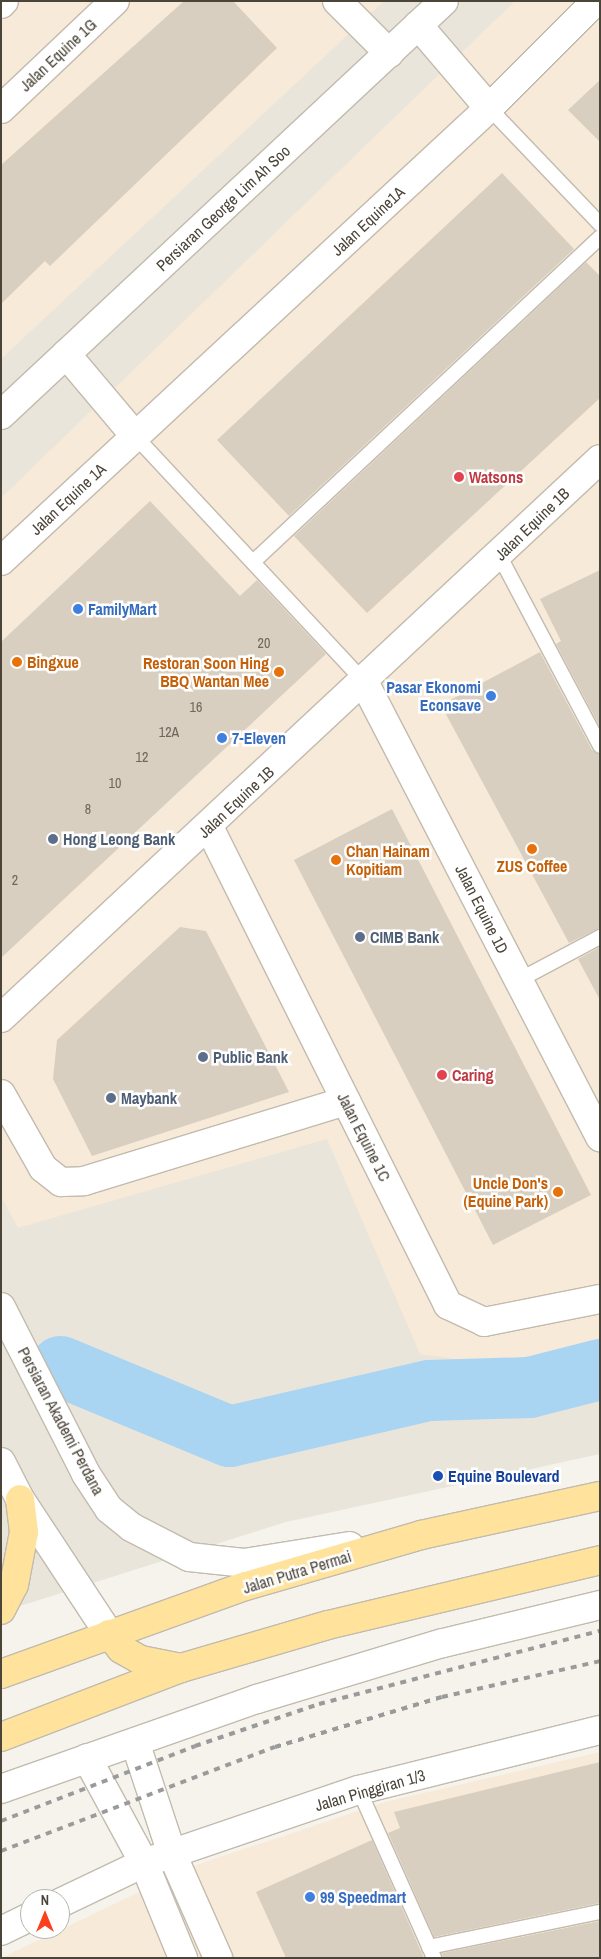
<!DOCTYPE html>
<html>
<head>
<meta charset="utf-8">
<style>
	body { margin:0 }
	#map { position:relative; width:601px; height:1959px; overflow:hidden; background:#f6f3ec; font-family:"Archivo Narrow",sans-serif }
	div>[style] { position:absolute }
	.residential>* { inset:0; background:#eae5da }
	.commercial>* { inset:0; background:#f7ead8 }
	.river>* { height:61px; margin:-30.5px; padding:0 30.5px; transform-origin:30.5px; border-radius:30.5px; background:#a9d4f2 }
	.building>* { inset:0; background:#d8cfc1 }
	.roads { filter:drop-shadow(1px 0 #c2bbae) drop-shadow(-1px 0 #c2bbae) drop-shadow(0 1px #c2bbae) drop-shadow(0 -1px #c2bbae) }
	.service>* { height:14px; margin:-7px; padding:0 7px; transform-origin:7px; border-radius:7px; background:#fff }
	.minor>* { height:28px; margin:-14px; padding:0 14px; transform-origin:14px; border-radius:14px; background:#fff }
	.tertiary>* { height:28px; margin:-14px; padding:0 14px; transform-origin:14px; border-radius:14px; background:#fff }
	.primary>* { height:28px; margin:-14px; padding:0 14px; transform-origin:14px; border-radius:14px; background:#ffe39c }
	.rail>* { height:4px; margin-top:-2px; transform-origin:0; background:repeating-linear-gradient(90deg,#9a9a9a 0 6px,transparent 0 12px) }
	.dots>* { width:14px; height:14px; translate:-50% -50%; box-sizing:border-box; border:2px solid #fff; border-radius:50% }
	span { translate:-50% -50%; white-space:nowrap; text-align:center; line-height:1.15; -webkit-text-stroke:5px #fff; paint-order:stroke }
	.number-label { font-size:14px; color:#6e675b }
	.number-label span { -webkit-text-stroke-width:0 }
	.street-label { font-size:16px; color:#4b4439 }
	.health-label { font-size:16px; color:#be3a42; font-weight:700 }
	.left { translate:0 -50%; text-align:left }
	.shop-label { font-size:16px; color:#366cbe; font-weight:700 }
	.right { translate:-100% -50%; text-align:right }
	.food-label { font-size:16px; color:#c56008; font-weight:700 }
	.service-label { font-size:16px; color:#4e5e75; font-weight:700 }
	.transit-label { font-size:16px; color:#164399; font-weight:700 }
	.frame { position:absolute; inset:0; border:2px solid #4b4439; pointer-events:none }
	.north { position:absolute; left:20px; top:1889px; width:50px; height:50px; box-sizing:border-box; background:#fff; border:1px solid #b7b4b0; border-radius:50%; rotate:0deg; font-size:14px; font-weight:700; line-height:20px; text-align:center; color:#4b4439 }
	.north::after { content:''; display:block; margin:auto; width:18px; height:22px; background:#fc3f1d; clip-path:polygon(50% 0,100% 100%,50% 72%,0 100%) }
</style>
</head>
<body>
<div id="map">
	<div class="residential">
		<div style="clip-path:polygon(1px 1px,600px 1px,600px 1454px,286px 1522px,1px 1612px)"></div>
	</div>
	<div class="commercial">
		<div style="clip-path:polygon(1px 1px,384px 1px,1px 359px)"></div>
		<div style="clip-path:polygon(515px 1px,600px 1px,600px 1350px,515px 1367px,420px 1354px,327px 1139px,18px 1228px,1px 1196px,1px 498px)"></div>
		<div style="clip-path:polygon(600px 1752px,600px 1958px,1px 1958px,196px 1865px,385px 1802px)"></div>
	</div>
	<div class="river">
		<div style="left:60px;top:1366px;width:183px;rotate:22.5deg"></div>
		<div style="left:229px;top:1436px;width:205px;rotate:-13deg"></div>
		<div style="left:429px;top:1390px;width:100px;rotate:-1.7deg"></div>
		<div style="left:529px;top:1387px;width:73px;rotate:-14.2deg"></div>
	</div>
	<div class="building">
		<div style="clip-path:polygon(184px 1px,233px 1px,277px 48px,50px 266px,45px 261px,1px 304px,1px 165px)"></div>
		<div style="clip-path:polygon(600px 80px,600px 142px,568px 110px)"></div>
		<div style="clip-path:polygon(502px 173px,574px 249px,289px 516px,217px 440px)"></div>
		<div style="clip-path:polygon(586px 262px,600px 276px,600px 398px,367px 613px,294px 536px)"></div>
		<div style="clip-path:polygon(150px 501px,240px 596px,257px 580px,326px 654px,1px 958px,1px 642px)"></div>
		<div style="clip-path:polygon(600px 570px,600px 727px,556px 644px,561px 641px,540px 599px)"></div>
		<div style="clip-path:polygon(540px 652px,592px 750px,600px 755px,600px 928px,569px 943px,441px 705px)"></div>
		<div style="clip-path:polygon(392px 809px,591px 1195px,493px 1245px,294px 860px)"></div>
		<div style="clip-path:polygon(180px 927px,206px 931px,289px 1092px,92px 1156px,53px 1079px,57px 1040px)"></div>
		<div style="clip-path:polygon(600px 947px,600px 1000px,578px 959px)"></div>
		<div style="clip-path:polygon(600px 1762px,600px 1903px,434px 1937px,388px 1833px,400px 1828px,394px 1812px)"></div>
		<div style="clip-path:polygon(372px 1840px,424px 1958px,286px 1958px,256px 1892px)"></div>
		<div style="clip-path:polygon(600px 1921px,600px 1958px,443px 1958px,442px 1953px)"></div>
	</div>
	<div class="roads">
		<div class="service">
			<div style="left:489px;top:108px;width:161px;rotate:46.3deg"></div>
			<div style="left:135px;top:436px;width:336px;rotate:47deg"></div>
			<div style="left:499px;top:555px;width:216px;rotate:62.1deg"></div>
			<div style="left:253px;top:562px;width:475px;rotate:-43.1deg"></div>
			<div style="left:519px;top:980px;width:92px;rotate:-28deg"></div>
			<div style="left:359px;top:1790px;width:184px;rotate:65.9deg"></div>
			<div style="left:429px;top:1947px;width:175px;rotate:-11.6deg"></div>
		</div>
		<div class="minor">
			<div style="left:337px;top:1px;width:74px;rotate:45deg"></div>
			<div style="left:1px;top:4px;width:4px;rotate:-45deg"></div>
			<div style="left:418px;top:25px;width:109px;rotate:49.5deg"></div>
			<div style="left:1px;top:109px;width:157px;rotate:-43.5deg"></div>
			<div style="left:66px;top:354px;width:107px;rotate:49.9deg"></div>
			<div style="left:1px;top:415px;width:606px;rotate:-43.06deg"></div>
			<div style="left:1px;top:561px;width:666px;rotate:-42.87deg"></div>
			<div style="left:489px;top:108px;width:151px;rotate:-45deg"></div>
			<div style="left:364px;top:682px;width:513px;rotate:62.59deg"></div>
			<div style="left:209px;top:827px;width:534px;rotate:63.43deg"></div>
			<div style="left:448px;top:1305px;width:40px;rotate:25deg"></div>
			<div style="left:484px;top:1322px;width:118px;rotate:-11.2deg"></div>
			<div style="left:1px;top:1018px;width:819px;rotate:-43.02deg"></div>
			<div style="left:1px;top:1094px;width:85px;rotate:60.4deg"></div>
			<div style="left:43px;top:1168px;width:23px;rotate:38deg"></div>
			<div style="left:61px;top:1182px;width:23px;rotate:-2deg"></div>
			<div style="left:84px;top:1181px;width:274px;rotate:-17deg"></div>
			<div style="left:60px;top:1903px;width:93px;rotate:-25.5deg"></div>
			<div style="left:144px;top:1863px;width:227px;rotate:-18.8deg"></div>
			<div style="left:359px;top:1790px;width:248px;rotate:-14deg"></div>
			<div style="left:1px;top:1931px;width:32px;rotate:-26deg"></div>
		</div>
		<div class="tertiary">
			<div style="left:1px;top:1307px;width:187px;rotate:63deg"></div>
			<div style="left:86px;top:1474px;width:42px;rotate:56.7deg"></div>
			<div style="left:109px;top:1509px;width:28px;rotate:39deg"></div>
			<div style="left:131px;top:1527px;width:65px;rotate:27.3deg"></div>
			<div style="left:189px;top:1557px;width:55px;rotate:6.2deg"></div>
			<div style="left:244px;top:1563px;width:107px;rotate:-9.1deg"></div>
			<div style="left:1px;top:1462px;width:42px;rotate:62.8deg"></div>
			<div style="left:20px;top:1499px;width:162px;rotate:56.6deg"></div>
			<div style="left:135px;top:1742px;width:118px;rotate:71.7deg"></div>
			<div style="left:172px;top:1854px;width:114px;rotate:66.1deg"></div>
			<div style="left:87px;top:1758px;width:119px;rotate:61.5deg"></div>
			<div style="left:144px;top:1863px;width:103px;rotate:67.7deg"></div>
			<div style="left:1px;top:1789px;width:271px;rotate:-19.4deg"></div>
			<div style="left:257px;top:1699px;width:194px;rotate:-16.8deg"></div>
			<div style="left:443px;top:1643px;width:162px;rotate:-13.6deg"></div>
		</div>
		<div class="primary">
			<div style="left:1px;top:1610px;width:28px;rotate:-63deg"></div>
			<div style="left:14px;top:1585px;width:54px;rotate:-79.3deg"></div>
			<div style="left:24px;top:1532px;width:33px;rotate:-97deg"></div>
			<div style="left:109px;top:1634px;width:19px;rotate:51deg"></div>
			<div style="left:121px;top:1649px;width:23px;rotate:29deg"></div>
			<div style="left:141px;top:1660px;width:41px;rotate:11.3deg"></div>
			<div style="left:1px;top:1674px;width:260px;rotate:-19.8deg"></div>
			<div style="left:246px;top:1586px;width:182px;rotate:-16.2deg"></div>
			<div style="left:421px;top:1535px;width:183px;rotate:-12.3deg"></div>
			<div style="left:1px;top:1737px;width:193px;rotate:-21deg"></div>
			<div style="left:181px;top:1668px;width:153px;rotate:-16.3deg"></div>
			<div style="left:328px;top:1625px;width:280px;rotate:-13.4deg"></div>
		</div>
	</div>
	<div class="rail">
		<div style="left:1px;top:1821px;width:208px;rotate:-21.1deg"></div>
		<div style="left:195px;top:1746px;width:131px;rotate:-18.7deg"></div>
		<div style="left:319px;top:1704px;width:290px;rotate:-14.6deg"></div>
		<div style="left:1px;top:1851px;width:293px;rotate:-20.8deg"></div>
		<div style="left:275px;top:1747px;width:174px;rotate:-16.7deg"></div>
		<div style="left:442px;top:1697px;width:162px;rotate:-12.8deg"></div>
	</div>
	<div class="dots">
		<div style="left:459px;top:477px;background:#e0444e"></div>
		<div style="left:78px;top:609px;background:#3f7fe0"></div>
		<div style="left:17px;top:662px;background:#e8710a"></div>
		<div style="left:279px;top:672px;background:#e8710a"></div>
		<div style="left:491px;top:696px;background:#3f7fe0"></div>
		<div style="left:222px;top:738px;background:#3f7fe0"></div>
		<div style="left:53px;top:839px;background:#5c6f8a"></div>
		<div style="left:532px;top:849px;background:#e8710a"></div>
		<div style="left:336px;top:860px;background:#e8710a"></div>
		<div style="left:360px;top:937px;background:#5c6f8a"></div>
		<div style="left:203px;top:1057px;background:#5c6f8a"></div>
		<div style="left:442px;top:1075px;background:#e0444e"></div>
		<div style="left:111px;top:1098px;background:#5c6f8a"></div>
		<div style="left:558px;top:1192px;background:#e8710a"></div>
		<div style="left:438px;top:1476px;background:#1a4fb4"></div>
		<div style="left:310px;top:1897px;background:#3f7fe0"></div>
	</div>
	<div class="number-label">
		<span style="left:264px;top:643px">20</span>
		<span style="left:196px;top:707px">16</span>
		<span style="left:169px;top:732px">12A</span>
		<span style="left:142px;top:757px">12</span>
		<span style="left:115px;top:783px">10</span>
		<span style="left:88px;top:809px">8</span>
		<span style="left:15px;top:880px">2</span>
	</div>
	<div class="street-label">
		<span style="left:58px;top:55px;rotate:-43deg">Jalan Equine 1G</span>
		<span style="left:223px;top:208px;rotate:-43deg">Persiaran George Lim Ah Soo</span>
		<span style="left:368px;top:221px;rotate:-43deg">Jalan Equine1A</span>
		<span style="left:68px;top:499px;rotate:-43deg">Jalan Equine 1A</span>
		<span style="left:532px;top:524px;rotate:-44deg">Jalan Equine 1B</span>
		<span style="left:236px;top:802px;rotate:-43deg">Jalan Equine 1B</span>
		<span style="left:482px;top:909px;rotate:63deg">Jalan Equine 1D</span>
		<span style="left:364px;top:1137px;rotate:63deg">Jalan Equine 1C</span>
		<span style="left:61px;top:1421px;rotate:62deg">Persiaran Akademi Perdana</span>
		<span style="left:297px;top:1572px;rotate:-17deg">Jalan Putra Permai</span>
		<span style="left:370px;top:1790px;rotate:-16deg">Jalan Pinggiran 1/3</span>
	</div>
	<div class="health-label">
		<span class="left" style="left:469px;top:477px">Watsons</span>
		<span class="left" style="left:452px;top:1075px">Caring</span>
	</div>
	<div class="shop-label">
		<span class="left" style="left:88px;top:609px">FamilyMart</span>
		<span class="right" style="left:481px;top:696px">Pasar Ekonomi<br>Econsave</span>
		<span class="left" style="left:232px;top:738px">7-Eleven</span>
		<span class="left" style="left:320px;top:1897px">99 Speedmart</span>
	</div>
	<div class="food-label">
		<span class="left" style="left:27px;top:662px">Bingxue</span>
		<span class="right" style="left:269px;top:672px">Restoran Soon Hing<br>BBQ Wantan Mee</span>
		<span class="left" style="left:346px;top:860px">Chan Hainam<br>Kopitiam</span>
		<span style="left:532px;top:866px">ZUS Coffee</span>
		<span class="right" style="left:548px;top:1192px">Uncle Don's<br>(Equine Park)</span>
	</div>
	<div class="service-label">
		<span class="left" style="left:63px;top:839px">Hong Leong Bank</span>
		<span class="left" style="left:370px;top:937px">CIMB Bank</span>
		<span class="left" style="left:213px;top:1057px">Public Bank</span>
		<span class="left" style="left:121px;top:1098px">Maybank</span>
	</div>
	<div class="transit-label">
		<span class="left" style="left:448px;top:1476px">Equine Boulevard</span>
	</div>
	<div class="frame"></div>
	<div class="north">N</div>
</div>
</body>
</html>
